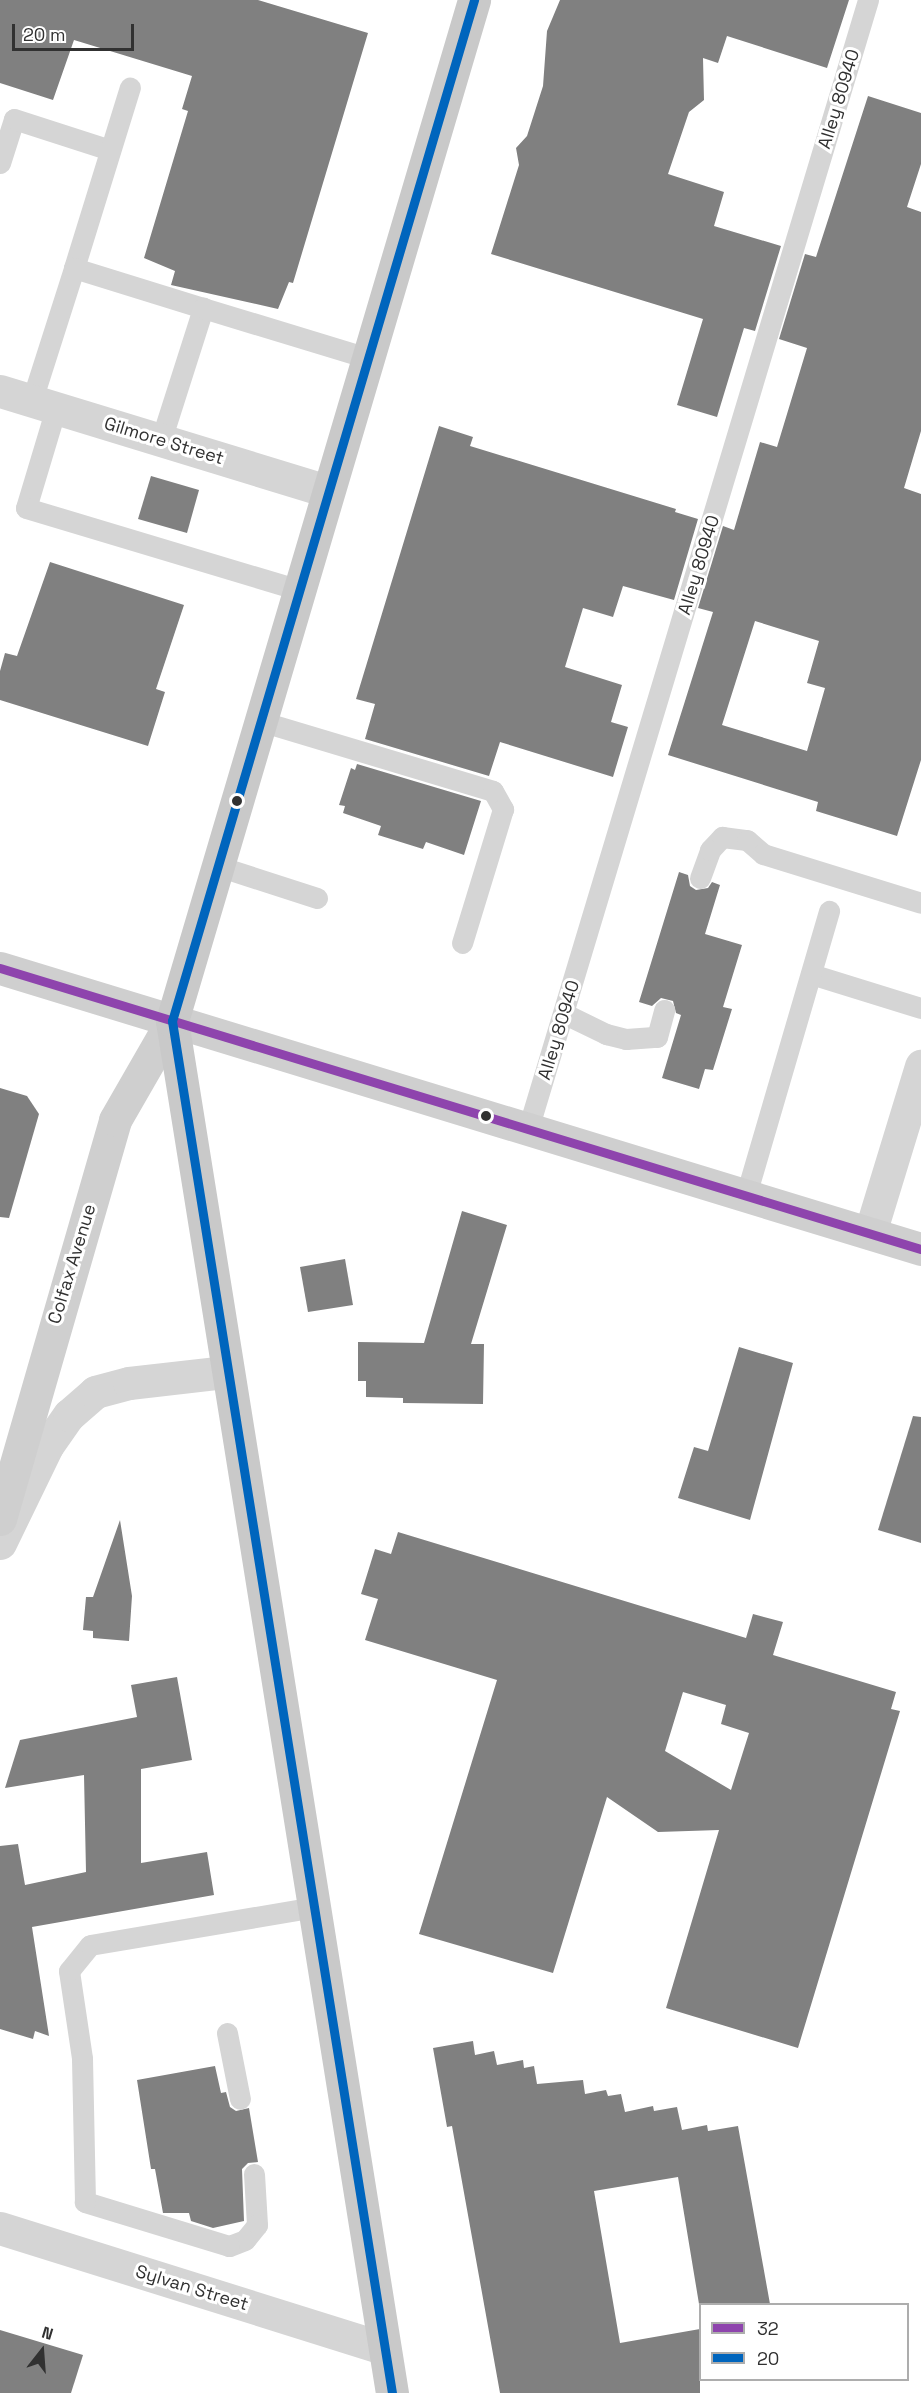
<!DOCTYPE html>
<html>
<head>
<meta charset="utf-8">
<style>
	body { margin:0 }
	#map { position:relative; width:921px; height:2393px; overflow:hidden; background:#fff; font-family:"Space Grotesk",sans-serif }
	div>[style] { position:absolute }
	.building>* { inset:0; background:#808080 }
	.service>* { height:21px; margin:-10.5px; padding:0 10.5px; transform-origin:10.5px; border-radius:10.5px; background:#d5d5d5 }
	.minor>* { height:33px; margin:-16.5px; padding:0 16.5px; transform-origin:16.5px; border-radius:16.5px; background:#d5d5d5 }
	.tertiary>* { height:33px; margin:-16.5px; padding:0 16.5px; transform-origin:16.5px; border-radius:16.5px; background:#d5d5d5 }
	.secondary>* { height:33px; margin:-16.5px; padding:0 16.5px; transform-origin:16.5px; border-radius:16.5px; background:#cfcfcf }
	.primary>* { height:33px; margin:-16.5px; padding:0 16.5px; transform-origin:16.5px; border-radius:16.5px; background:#c9c9c9 }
	.bus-1>* { height:9px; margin:-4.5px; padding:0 4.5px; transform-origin:4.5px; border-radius:4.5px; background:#8e44ad }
	.bus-2>* { height:9px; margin:-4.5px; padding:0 4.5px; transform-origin:4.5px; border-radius:4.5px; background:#0065bd }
	.dots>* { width:16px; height:16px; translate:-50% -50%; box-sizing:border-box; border:3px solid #fff; border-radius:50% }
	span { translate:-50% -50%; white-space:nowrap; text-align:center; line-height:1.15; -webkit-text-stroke:6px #fff; paint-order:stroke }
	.street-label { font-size:18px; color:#313131 }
	.legend { position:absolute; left:699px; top:2303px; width:210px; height:78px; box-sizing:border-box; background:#fff; border:2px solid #adadad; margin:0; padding:8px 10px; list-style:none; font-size:18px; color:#313131 }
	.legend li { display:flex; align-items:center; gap:12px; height:30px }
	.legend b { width:30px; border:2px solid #adadad }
	.north { position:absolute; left:12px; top:2321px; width:60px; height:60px; -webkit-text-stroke:4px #fff; paint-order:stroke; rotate:17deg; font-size:16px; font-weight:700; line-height:24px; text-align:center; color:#313131 }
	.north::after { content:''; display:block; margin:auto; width:21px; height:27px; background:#313131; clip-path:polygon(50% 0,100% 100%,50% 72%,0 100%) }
	.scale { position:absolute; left:12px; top:24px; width:122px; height:27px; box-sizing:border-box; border:3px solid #313131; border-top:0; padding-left:8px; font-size:18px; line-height:21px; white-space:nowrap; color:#313131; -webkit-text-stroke:4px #fff; paint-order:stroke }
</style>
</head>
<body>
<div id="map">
	<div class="building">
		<div style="clip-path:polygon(0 0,258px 0,368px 33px,293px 283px,289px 282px,278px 309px,171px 285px,175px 271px,144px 258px,188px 111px,182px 109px,192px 76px,74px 40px,53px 100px,0 83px)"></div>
		<div style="clip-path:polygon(560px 0,849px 0,827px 68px,727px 36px,718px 63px,703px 58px,704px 100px,689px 112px,668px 174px,724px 192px,714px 226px,781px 246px,755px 331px,744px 328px,717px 417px,677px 405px,703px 319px,491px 254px,519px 165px,516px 148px,527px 136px,543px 86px,547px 31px)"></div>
		<div style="clip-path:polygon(evenodd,868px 96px,921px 113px,921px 164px,907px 207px,921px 212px,921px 431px,904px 488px,921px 494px,921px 760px,897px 836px,816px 811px,818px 802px,668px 755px,713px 612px,698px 608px,723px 526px,734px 530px,760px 442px,777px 447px,807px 348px,779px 339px,805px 254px,816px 257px,868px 96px,755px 621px,819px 641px,807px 683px,825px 688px,807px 751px,722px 725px,755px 621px)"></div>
		<div style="clip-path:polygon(439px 426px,473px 437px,470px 446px,676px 509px,675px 512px,698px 519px,674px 600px,623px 586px,613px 617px,583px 608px,565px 667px,622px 685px,611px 722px,628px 727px,613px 777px,500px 742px,489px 776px,365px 739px,375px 704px,356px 699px)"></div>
		<div style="clip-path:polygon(151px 476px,199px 490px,187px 533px,138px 519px)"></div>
		<div style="clip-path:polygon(50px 562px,184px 605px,156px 689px,165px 692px,148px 746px,0 700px,0 671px,5px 653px,17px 656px)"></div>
		<div style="clip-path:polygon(357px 764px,481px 801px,464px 855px,426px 842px,423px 849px,378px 835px,381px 826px,343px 813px,345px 806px,339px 805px,351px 768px,355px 770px)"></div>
		<div style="clip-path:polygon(679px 872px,688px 875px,690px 886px,696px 890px,708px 888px,712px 882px,720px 885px,705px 934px,742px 945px,723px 1007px,732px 1009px,713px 1070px,705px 1069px,699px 1089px,662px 1078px,681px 1015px,676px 1013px,673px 1001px,661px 998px,652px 1006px,639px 1002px)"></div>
		<div style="clip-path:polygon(0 1088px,27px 1096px,39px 1114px,9px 1218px,0 1217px)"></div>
		<div style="clip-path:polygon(462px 1211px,507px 1225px,471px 1344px,484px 1344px,483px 1404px,403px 1403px,403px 1398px,366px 1397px,366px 1381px,358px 1381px,358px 1342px,424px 1343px)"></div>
		<div style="clip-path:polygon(345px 1259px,353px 1305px,308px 1312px,300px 1267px)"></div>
		<div style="clip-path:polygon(739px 1347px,793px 1363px,750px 1520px,678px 1498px,694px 1447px,708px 1451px)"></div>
		<div style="clip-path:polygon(913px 1416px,921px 1417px,921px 1543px,878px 1530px)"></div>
		<div style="clip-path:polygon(120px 1520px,132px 1596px,129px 1641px,93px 1638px,93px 1631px,83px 1630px,86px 1597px,93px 1597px)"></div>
		<div style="clip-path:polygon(evenodd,398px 1532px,746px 1638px,753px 1614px,783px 1622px,773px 1655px,896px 1692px,891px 1709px,900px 1711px,798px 2048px,666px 2008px,719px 1830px,658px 1832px,607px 1797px,553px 1973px,419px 1934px,497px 1680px,365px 1640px,378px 1599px,361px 1594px,375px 1549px,391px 1554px,398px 1532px,683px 1692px,726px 1705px,721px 1724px,749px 1733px,731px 1790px,665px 1751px,683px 1692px)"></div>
		<div style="clip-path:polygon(177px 1677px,192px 1760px,141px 1769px,141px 1863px,207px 1852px,214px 1895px,32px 1927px,49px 2036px,35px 2031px,33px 2039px,0 2029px,0 1846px,18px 1844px,25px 1885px,86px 1872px,84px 1775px,5px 1788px,20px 1740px,137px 1717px,131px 1685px)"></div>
		<div style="clip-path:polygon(473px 2041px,475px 2055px,494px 2051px,497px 2065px,523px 2060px,524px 2068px,534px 2066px,537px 2084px,583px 2080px,585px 2094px,606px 2090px,608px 2096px,621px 2094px,625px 2112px,653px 2106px,654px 2111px,677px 2107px,682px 2130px,707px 2125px,708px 2131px,738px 2126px,770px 2304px,699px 2304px,678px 2177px,594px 2191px,620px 2343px,700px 2329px,700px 2393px,500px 2393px,452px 2126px,447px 2127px,433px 2048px)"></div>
		<div style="clip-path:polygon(215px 2066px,221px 2093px,226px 2092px,230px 2107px,236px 2111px,249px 2108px,258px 2162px,248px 2163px,242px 2169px,244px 2221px,213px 2228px,191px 2221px,189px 2213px,163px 2213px,155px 2169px,151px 2169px,137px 2080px)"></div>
		<div style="clip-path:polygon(0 2330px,83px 2355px,71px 2393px,0 2393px)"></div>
	</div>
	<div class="service">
		<div style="left:0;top:163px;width:46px;rotate:-72.3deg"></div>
		<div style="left:14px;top:119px;width:101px;rotate:17.9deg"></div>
		<div style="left:74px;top:268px;width:189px;rotate:-72.8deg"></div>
		<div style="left:32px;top:400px;width:139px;rotate:-72.3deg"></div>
		<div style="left:74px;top:268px;width:135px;rotate:17.2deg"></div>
		<div style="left:56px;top:408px;width:104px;rotate:106.7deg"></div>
		<div style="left:26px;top:508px;width:285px;rotate:16.7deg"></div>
		<div style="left:161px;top:440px;width:139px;rotate:-72.3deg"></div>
		<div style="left:203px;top:308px;width:172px;rotate:16.9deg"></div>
		<div style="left:260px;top:721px;width:243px;rotate:16.7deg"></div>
		<div style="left:493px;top:791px;width:21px;rotate:61deg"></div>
		<div style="left:503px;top:809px;width:140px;rotate:107deg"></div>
		<div style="left:218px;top:866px;width:104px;rotate:17.9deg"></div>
		<div style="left:700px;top:878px;width:30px;rotate:-70deg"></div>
		<div style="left:710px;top:850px;width:18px;rotate:-47deg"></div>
		<div style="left:722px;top:837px;width:25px;rotate:7deg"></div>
		<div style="left:747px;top:840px;width:21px;rotate:41deg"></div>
		<div style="left:763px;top:854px;width:165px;rotate:17.2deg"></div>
		<div style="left:811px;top:974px;width:115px;rotate:17.2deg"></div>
		<div style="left:565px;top:1014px;width:46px;rotate:26deg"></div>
		<div style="left:606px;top:1034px;width:21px;rotate:14deg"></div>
		<div style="left:626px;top:1039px;width:31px;rotate:-4deg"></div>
		<div style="left:657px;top:1037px;width:28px;rotate:-75deg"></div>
		<div style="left:528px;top:1129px;width:1179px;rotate:-73.24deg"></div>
		<div style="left:746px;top:1195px;width:296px;rotate:-73.7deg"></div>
		<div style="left:227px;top:2033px;width:67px;rotate:78.9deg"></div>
		<div style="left:254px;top:2174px;width:51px;rotate:86.6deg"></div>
		<div style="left:257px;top:2225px;width:19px;rotate:129deg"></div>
		<div style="left:245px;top:2240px;width:17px;rotate:159deg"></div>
		<div style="left:229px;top:2246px;width:151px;rotate:-163deg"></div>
		<div style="left:85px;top:2202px;width:144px;rotate:-91.2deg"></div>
		<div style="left:82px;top:2058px;width:88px;rotate:-98.5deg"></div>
		<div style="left:69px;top:1971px;width:33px;rotate:-51deg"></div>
		<div style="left:90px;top:1945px;width:227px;rotate:-9.6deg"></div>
	</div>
	<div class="minor">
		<div style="left:0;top:391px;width:343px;rotate:17deg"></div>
		<div style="left:870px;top:1233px;width:175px;rotate:-73deg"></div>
		<div style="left:0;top:2228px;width:402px;rotate:17.4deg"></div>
	</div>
	<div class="tertiary">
		<div style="left:0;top:1543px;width:108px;rotate:-64.1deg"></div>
		<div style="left:47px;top:1446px;width:38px;rotate:-55deg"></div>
		<div style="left:69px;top:1415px;width:35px;rotate:-41deg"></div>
		<div style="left:95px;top:1392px;width:35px;rotate:-15deg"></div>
		<div style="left:129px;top:1383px;width:98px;rotate:-6.5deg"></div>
	</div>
	<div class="secondary">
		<div style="left:0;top:968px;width:963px;rotate:16.97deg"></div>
		<div style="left:0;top:1519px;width:415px;rotate:-73.9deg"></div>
		<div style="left:115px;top:1120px;width:114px;rotate:-60.1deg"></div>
	</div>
	<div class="primary">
		<div style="left:392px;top:2393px;width:1390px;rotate:-99.11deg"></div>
		<div style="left:172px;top:1021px;width:1065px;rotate:-73.52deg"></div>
	</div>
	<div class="bus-1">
		<div style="left:0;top:968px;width:963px;rotate:16.97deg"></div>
	</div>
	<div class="bus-2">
		<div style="left:392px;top:2393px;width:1390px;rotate:-99.11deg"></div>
		<div style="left:172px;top:1021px;width:1065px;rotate:-73.52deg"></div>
	</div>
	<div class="dots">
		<div style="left:237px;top:801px;background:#313131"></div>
		<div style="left:486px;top:1116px;background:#313131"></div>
	</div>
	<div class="street-label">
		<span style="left:839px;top:99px;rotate:-73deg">Alley 80940</span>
		<span style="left:164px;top:441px;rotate:17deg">Gilmore Street</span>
		<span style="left:699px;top:565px;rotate:-73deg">Alley 80940</span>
		<span style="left:559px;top:1030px;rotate:-73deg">Alley 80940</span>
		<span style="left:72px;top:1264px;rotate:-73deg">Colfax Avenue</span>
		<span style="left:192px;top:2288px;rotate:17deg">Sylvan Street</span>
	</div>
	<ul class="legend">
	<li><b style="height:8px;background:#8e44ad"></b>32</li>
	<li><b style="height:8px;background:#0065bd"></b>20</li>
	</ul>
	<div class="north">N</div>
	<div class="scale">20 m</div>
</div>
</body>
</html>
